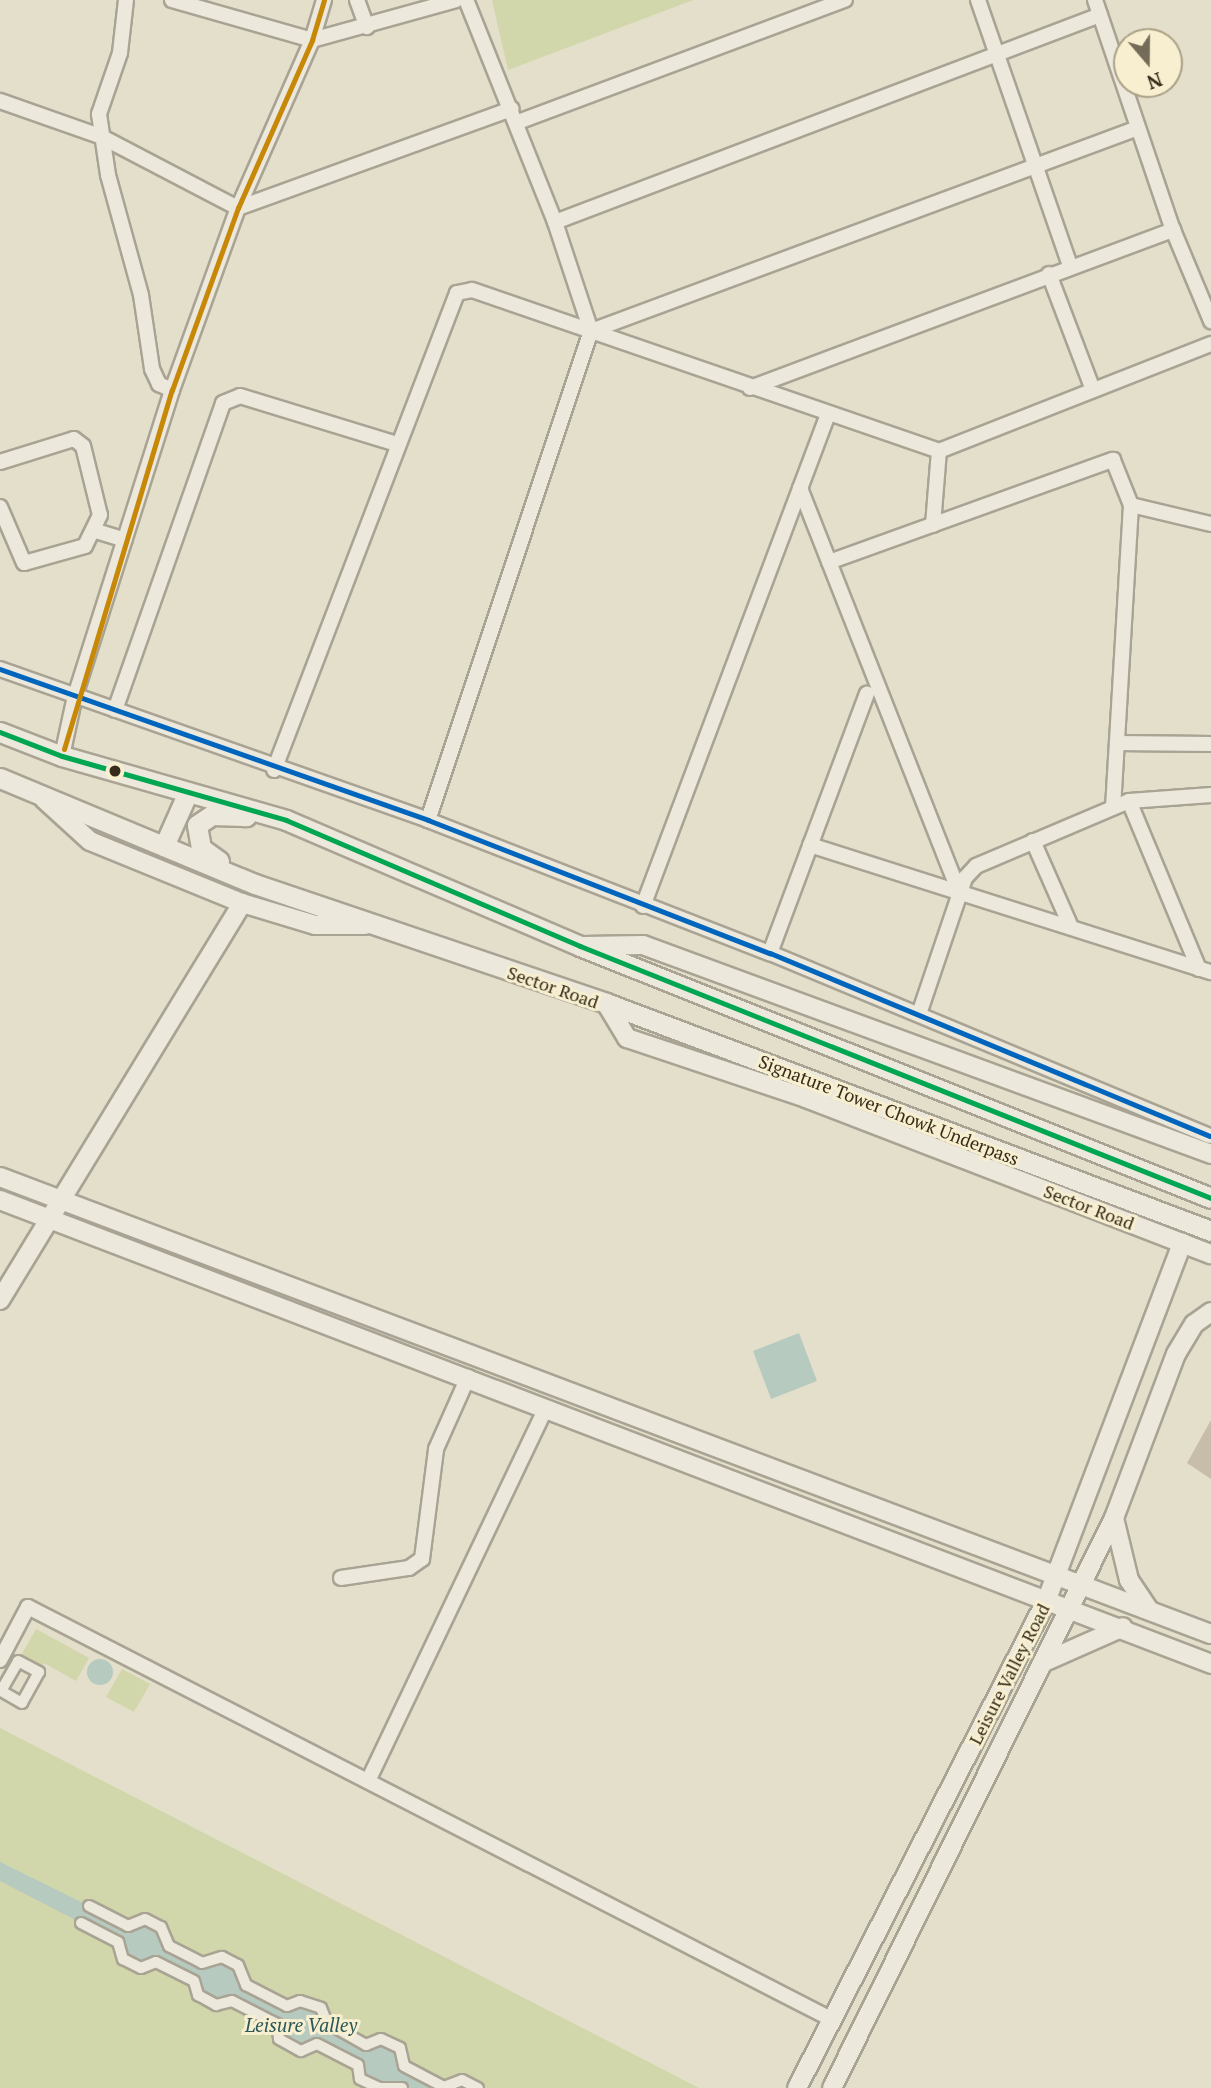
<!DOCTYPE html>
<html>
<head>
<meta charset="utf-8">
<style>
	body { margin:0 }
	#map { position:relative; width:1211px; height:2088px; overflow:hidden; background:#e4dfca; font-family:"PT Serif",serif }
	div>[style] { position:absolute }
	.green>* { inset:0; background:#d1d6ab }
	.water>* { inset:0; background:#b6cac0 }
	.round { border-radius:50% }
	.building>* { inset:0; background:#c8bdab }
	.roads { filter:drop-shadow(2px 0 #a9a394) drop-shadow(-2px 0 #a9a394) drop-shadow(0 2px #a9a394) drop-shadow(0 -2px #a9a394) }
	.pedestrian>* { height:10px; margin:-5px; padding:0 5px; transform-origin:5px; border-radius:5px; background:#ece8dc }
	.minor>* { height:14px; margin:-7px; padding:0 7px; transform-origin:7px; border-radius:7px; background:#ece8dc }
	.tertiary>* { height:18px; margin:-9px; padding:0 9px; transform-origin:9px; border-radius:9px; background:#ece8dc }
	.secondary>* { height:19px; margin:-9.5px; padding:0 9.5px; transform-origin:9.5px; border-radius:9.5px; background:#ece8dc }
	.bus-1>* { height:5px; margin:-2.5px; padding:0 2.5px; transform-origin:2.5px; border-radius:2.5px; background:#0065bd }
	.bus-2>* { height:5px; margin:-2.5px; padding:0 2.5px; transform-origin:2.5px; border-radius:2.5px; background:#00a651 }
	.bus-3>* { height:5px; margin:-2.5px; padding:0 2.5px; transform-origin:2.5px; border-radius:2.5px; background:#c78807 }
	.dots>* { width:19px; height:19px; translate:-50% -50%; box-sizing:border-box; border:4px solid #f7efcf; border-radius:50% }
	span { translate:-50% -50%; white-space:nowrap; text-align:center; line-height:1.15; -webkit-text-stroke:6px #f7efcf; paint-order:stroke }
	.street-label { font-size:18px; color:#372c1c }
	.water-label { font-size:19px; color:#2a5758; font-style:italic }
	.north { position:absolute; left:1113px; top:28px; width:70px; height:70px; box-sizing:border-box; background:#f7efcf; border:2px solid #aaa187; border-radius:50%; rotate:160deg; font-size:19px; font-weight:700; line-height:28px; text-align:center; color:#372c1c }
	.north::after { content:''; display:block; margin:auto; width:24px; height:32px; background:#746b59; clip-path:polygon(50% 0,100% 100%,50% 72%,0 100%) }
</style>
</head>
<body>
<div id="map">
	<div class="green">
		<div style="clip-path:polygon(492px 0,693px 0,508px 70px)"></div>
		<div style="clip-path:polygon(36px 1629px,89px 1658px,76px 1681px,44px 1663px,39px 1672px,18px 1661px)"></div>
		<div style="clip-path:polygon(122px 1669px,150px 1684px,134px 1712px,106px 1697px)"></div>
		<div style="clip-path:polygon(0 1728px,699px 2088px,0 2088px)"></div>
	</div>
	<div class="water">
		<div style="clip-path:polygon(799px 1333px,817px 1381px,771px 1399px,753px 1351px)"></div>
		<div class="round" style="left:87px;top:1659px;width:26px;height:26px"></div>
		<div style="clip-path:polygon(0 1862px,128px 1925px,145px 1919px,161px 1927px,169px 1946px,202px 1963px,222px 1957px,238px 1965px,246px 1985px,287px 2006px,300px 2001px,321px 2008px,327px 2023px,366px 2045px,381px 2039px,400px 2048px,404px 2066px,444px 2087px,462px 2080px,478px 2088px,379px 2088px,360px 2079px,357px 2065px,317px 2044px,301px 2051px,279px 2039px,277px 2024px,232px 2001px,216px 2005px,198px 1995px,194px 1981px,157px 1962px,141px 1968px,123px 1959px,118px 1942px,0 1881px)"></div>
	</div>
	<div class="building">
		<div style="clip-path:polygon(1211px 1420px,1211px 1479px,1187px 1463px)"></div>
	</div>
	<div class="roads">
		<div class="pedestrian">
			<div style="left:18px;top:1661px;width:24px;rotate:28deg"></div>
			<div style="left:39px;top:1672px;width:35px;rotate:119deg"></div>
			<div style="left:22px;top:1703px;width:24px;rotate:-150deg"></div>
			<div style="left:1px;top:1691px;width:34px;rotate:-60deg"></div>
			<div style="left:89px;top:1906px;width:44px;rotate:27.1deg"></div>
			<div style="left:128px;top:1926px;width:18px;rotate:-22deg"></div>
			<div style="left:145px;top:1919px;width:18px;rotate:27deg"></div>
			<div style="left:161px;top:1927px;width:21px;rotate:67deg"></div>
			<div style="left:169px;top:1946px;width:37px;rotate:27deg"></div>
			<div style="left:202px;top:1963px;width:21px;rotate:-17deg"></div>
			<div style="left:222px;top:1957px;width:18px;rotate:27deg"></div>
			<div style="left:238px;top:1965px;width:22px;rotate:68deg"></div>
			<div style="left:246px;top:1985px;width:46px;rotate:27.1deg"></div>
			<div style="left:287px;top:2006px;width:14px;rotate:-21deg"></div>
			<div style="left:300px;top:2001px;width:22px;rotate:18deg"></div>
			<div style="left:321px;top:2008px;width:16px;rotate:68deg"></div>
			<div style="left:327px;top:2023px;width:45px;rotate:29.4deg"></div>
			<div style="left:366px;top:2045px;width:16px;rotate:-22deg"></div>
			<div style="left:381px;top:2039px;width:21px;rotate:25deg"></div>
			<div style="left:400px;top:2048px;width:18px;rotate:77deg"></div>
			<div style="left:404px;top:2066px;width:45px;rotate:27.7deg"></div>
			<div style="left:444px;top:2087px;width:19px;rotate:-21deg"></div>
			<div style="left:462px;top:2080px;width:18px;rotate:27deg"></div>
			<div style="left:81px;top:1923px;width:42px;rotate:27.2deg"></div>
			<div style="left:118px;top:1942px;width:18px;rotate:74deg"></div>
			<div style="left:123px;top:1959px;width:20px;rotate:27deg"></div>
			<div style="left:141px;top:1968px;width:16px;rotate:-22deg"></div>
			<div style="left:156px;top:1962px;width:42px;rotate:26.6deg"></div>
			<div style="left:194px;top:1981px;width:15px;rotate:74deg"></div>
			<div style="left:198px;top:1995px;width:21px;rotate:29deg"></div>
			<div style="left:216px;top:2005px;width:16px;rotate:-14deg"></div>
			<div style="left:232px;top:2001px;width:51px;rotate:27.1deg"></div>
			<div style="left:277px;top:2024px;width:15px;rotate:82deg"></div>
			<div style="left:279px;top:2039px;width:25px;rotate:29deg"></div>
			<div style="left:301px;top:2051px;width:17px;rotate:-24deg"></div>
			<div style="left:317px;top:2044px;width:46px;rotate:27.1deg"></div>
			<div style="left:358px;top:2065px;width:14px;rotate:82deg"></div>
			<div style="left:360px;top:2079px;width:21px;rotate:25deg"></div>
			<div style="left:380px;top:2088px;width:22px"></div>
		</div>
		<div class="minor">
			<div style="left:126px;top:0;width:53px;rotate:96.5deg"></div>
			<div style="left:120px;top:53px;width:65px;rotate:109deg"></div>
			<div style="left:99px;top:114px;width:62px;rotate:81.6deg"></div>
			<div style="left:108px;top:175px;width:124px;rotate:74.6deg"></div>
			<div style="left:141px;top:295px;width:75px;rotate:81.5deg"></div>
			<div style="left:152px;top:369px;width:17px;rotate:65deg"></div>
			<div style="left:159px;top:384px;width:14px;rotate:25deg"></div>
			<div style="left:172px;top:0;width:146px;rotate:15.9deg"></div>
			<div style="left:312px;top:40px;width:149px;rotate:-15.5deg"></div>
			<div style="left:357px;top:0;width:29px;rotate:70deg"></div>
			<div style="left:978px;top:0;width:281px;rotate:70.9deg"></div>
			<div style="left:1095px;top:0;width:243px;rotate:71.3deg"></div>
			<div style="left:1173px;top:230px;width:99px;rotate:67.3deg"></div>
			<div style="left:0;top:101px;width:108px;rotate:19.4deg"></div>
			<div style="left:102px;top:137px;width:153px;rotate:27.6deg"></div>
			<div style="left:238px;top:208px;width:291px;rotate:-19.9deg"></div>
			<div style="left:518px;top:122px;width:349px;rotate:-20.5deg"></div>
			<div style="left:555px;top:222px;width:583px;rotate:-20.8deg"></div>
			<div style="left:1049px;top:274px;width:124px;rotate:69.2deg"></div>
			<div style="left:591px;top:331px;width:583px;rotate:-20.36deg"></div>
			<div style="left:750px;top:388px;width:452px;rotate:-20.5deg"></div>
			<div style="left:0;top:462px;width:77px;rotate:-17.3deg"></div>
			<div style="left:74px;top:439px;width:11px;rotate:38deg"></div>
			<div style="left:83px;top:446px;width:71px;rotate:76.2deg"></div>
			<div style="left:100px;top:515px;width:34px;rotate:116deg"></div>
			<div style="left:85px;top:546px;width:63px;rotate:164.4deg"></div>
			<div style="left:24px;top:563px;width:61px;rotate:-113.2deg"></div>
			<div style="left:800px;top:488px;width:437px;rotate:68.5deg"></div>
			<div style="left:1131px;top:505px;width:82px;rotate:13.4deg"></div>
			<div style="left:933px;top:525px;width:74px;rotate:-85.4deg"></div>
			<div style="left:96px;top:531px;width:30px;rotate:17deg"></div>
			<div style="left:829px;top:562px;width:302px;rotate:-19.8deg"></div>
			<div style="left:1113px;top:460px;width:48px;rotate:68.2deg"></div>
			<div style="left:1131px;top:505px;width:302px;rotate:93.4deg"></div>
			<div style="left:0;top:669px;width:454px;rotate:19.4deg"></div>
			<div style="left:428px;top:820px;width:367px;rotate:21.3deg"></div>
			<div style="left:770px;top:953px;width:476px;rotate:22.6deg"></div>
			<div style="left:115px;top:710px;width:325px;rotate:-70.6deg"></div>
			<div style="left:223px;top:403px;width:18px;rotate:-22deg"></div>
			<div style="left:240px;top:396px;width:164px;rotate:17deg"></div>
			<div style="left:1117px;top:743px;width:94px;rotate:0.6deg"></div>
			<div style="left:62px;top:756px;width:61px;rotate:-77.8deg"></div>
			<div style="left:75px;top:696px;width:321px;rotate:-72.4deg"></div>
			<div style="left:172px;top:390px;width:194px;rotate:-70.1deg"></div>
			<div style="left:238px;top:208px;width:184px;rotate:-66.2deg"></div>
			<div style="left:312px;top:40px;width:42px;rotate:-73.3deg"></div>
			<div style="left:274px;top:770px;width:511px;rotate:-69.01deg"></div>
			<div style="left:457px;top:293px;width:15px;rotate:-11deg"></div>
			<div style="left:472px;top:290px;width:494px;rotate:19deg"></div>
			<div style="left:939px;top:451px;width:292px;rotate:-21.5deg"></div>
			<div style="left:1129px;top:801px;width:182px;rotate:67.4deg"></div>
			<div style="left:428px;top:820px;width:515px;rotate:-71.57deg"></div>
			<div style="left:591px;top:331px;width:115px;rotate:-108.3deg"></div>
			<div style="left:555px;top:222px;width:239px;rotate:-111.8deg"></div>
			<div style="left:1033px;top:841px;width:92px;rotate:66.2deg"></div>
			<div style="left:810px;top:845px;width:421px;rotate:17.6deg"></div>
			<div style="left:643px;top:906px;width:526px;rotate:-69.39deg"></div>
			<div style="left:770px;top:953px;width:277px;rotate:-69.5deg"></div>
			<div style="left:919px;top:1014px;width:144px;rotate:-71.3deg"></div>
			<div style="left:965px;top:878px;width:16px;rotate:-47deg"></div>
			<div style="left:976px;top:866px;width:166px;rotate:-23deg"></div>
			<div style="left:1129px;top:801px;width:82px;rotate:-4.2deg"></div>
			<div style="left:341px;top:1578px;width:69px;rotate:-8.4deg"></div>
			<div style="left:409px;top:1568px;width:16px;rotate:-35deg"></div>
			<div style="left:422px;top:1559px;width:111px;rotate:-82.7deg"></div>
			<div style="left:436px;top:1449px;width:79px;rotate:-66deg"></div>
			<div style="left:0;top:1660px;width:60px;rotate:-62.2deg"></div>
			<div style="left:28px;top:1607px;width:905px;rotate:27.16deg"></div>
			<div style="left:368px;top:1781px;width:414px;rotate:-64.5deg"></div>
		</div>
		<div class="tertiary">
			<div style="left:44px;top:799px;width:62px;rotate:42.4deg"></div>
			<div style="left:90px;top:841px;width:164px;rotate:22.2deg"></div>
			<div style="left:242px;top:903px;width:76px;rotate:16.8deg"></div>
			<div style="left:315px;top:925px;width:50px"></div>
			<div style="left:584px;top:946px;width:59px;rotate:-1deg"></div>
			<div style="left:643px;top:945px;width:605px;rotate:20.2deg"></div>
			<div style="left:606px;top:1003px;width:41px;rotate:59deg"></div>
			<div style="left:627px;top:1038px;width:189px;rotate:18.5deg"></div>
			<div style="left:806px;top:1098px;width:434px;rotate:21.1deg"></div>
			<div style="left:0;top:1177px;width:1294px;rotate:20.68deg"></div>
			<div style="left:0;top:1200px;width:1297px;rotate:20.96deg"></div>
			<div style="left:0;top:1300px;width:465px;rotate:-58.6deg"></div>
			<div style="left:1114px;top:1518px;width:64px;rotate:76.4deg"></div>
			<div style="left:1129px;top:1580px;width:34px;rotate:56deg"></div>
			<div style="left:1044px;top:1662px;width:86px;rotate:-23.9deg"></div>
			<div style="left:797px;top:2088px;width:549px;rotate:-62.92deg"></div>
			<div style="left:1047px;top:1599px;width:381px;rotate:-69.2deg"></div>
			<div style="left:832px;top:2088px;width:636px;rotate:-63.68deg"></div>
			<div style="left:1114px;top:1518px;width:175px;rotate:-69.3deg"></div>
			<div style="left:1176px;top:1354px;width:35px;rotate:-59deg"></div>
			<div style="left:1194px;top:1324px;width:21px;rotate:-35deg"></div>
		</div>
		<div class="secondary">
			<div style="left:0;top:732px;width:66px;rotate:21.2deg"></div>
			<div style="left:62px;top:756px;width:233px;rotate:15.9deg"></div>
			<div style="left:286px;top:820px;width:320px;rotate:23.2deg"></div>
			<div style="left:580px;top:946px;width:679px;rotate:21.77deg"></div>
			<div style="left:0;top:778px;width:276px;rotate:22.6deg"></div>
			<div style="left:255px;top:884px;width:371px;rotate:18.7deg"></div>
			<div style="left:606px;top:1003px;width:647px;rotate:20.65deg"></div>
			<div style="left:164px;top:846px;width:59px;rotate:-66deg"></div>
			<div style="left:219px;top:861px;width:22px;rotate:-144deg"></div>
			<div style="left:201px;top:848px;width:23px;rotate:-100deg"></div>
			<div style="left:197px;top:825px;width:18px;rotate:-34deg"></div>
			<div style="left:212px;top:815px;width:34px;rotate:2deg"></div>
		</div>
	</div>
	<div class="bus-1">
		<div style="left:0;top:669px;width:454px;rotate:19.4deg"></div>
		<div style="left:428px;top:820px;width:367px;rotate:21.3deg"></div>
		<div style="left:770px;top:953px;width:476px;rotate:22.6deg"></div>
	</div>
	<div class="bus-2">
		<div style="left:0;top:732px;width:66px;rotate:21.2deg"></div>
		<div style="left:62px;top:756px;width:233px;rotate:15.9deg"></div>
		<div style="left:286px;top:820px;width:320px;rotate:23.2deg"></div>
		<div style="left:580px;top:946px;width:679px;rotate:21.77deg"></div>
	</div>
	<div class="bus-3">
		<div style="left:64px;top:749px;width:375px;rotate:-73.3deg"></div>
		<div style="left:172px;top:390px;width:194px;rotate:-70.1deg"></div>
		<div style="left:238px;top:208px;width:184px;rotate:-66.2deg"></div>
		<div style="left:312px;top:40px;width:42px;rotate:-73.3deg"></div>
	</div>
	<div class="dots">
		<div style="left:115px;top:771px;background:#372c1c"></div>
	</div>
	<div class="street-label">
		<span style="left:553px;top:987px;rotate:19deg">Sector Road</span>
		<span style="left:889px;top:1110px;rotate:21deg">Signature Tower Chowk Underpass</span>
		<span style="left:1089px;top:1207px;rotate:21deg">Sector Road</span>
		<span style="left:1009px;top:1674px;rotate:-63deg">Leisure Valley Road</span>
	</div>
	<div class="water-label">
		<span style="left:301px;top:2025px">Leisure Valley</span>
	</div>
	<div class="north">N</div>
</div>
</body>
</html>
